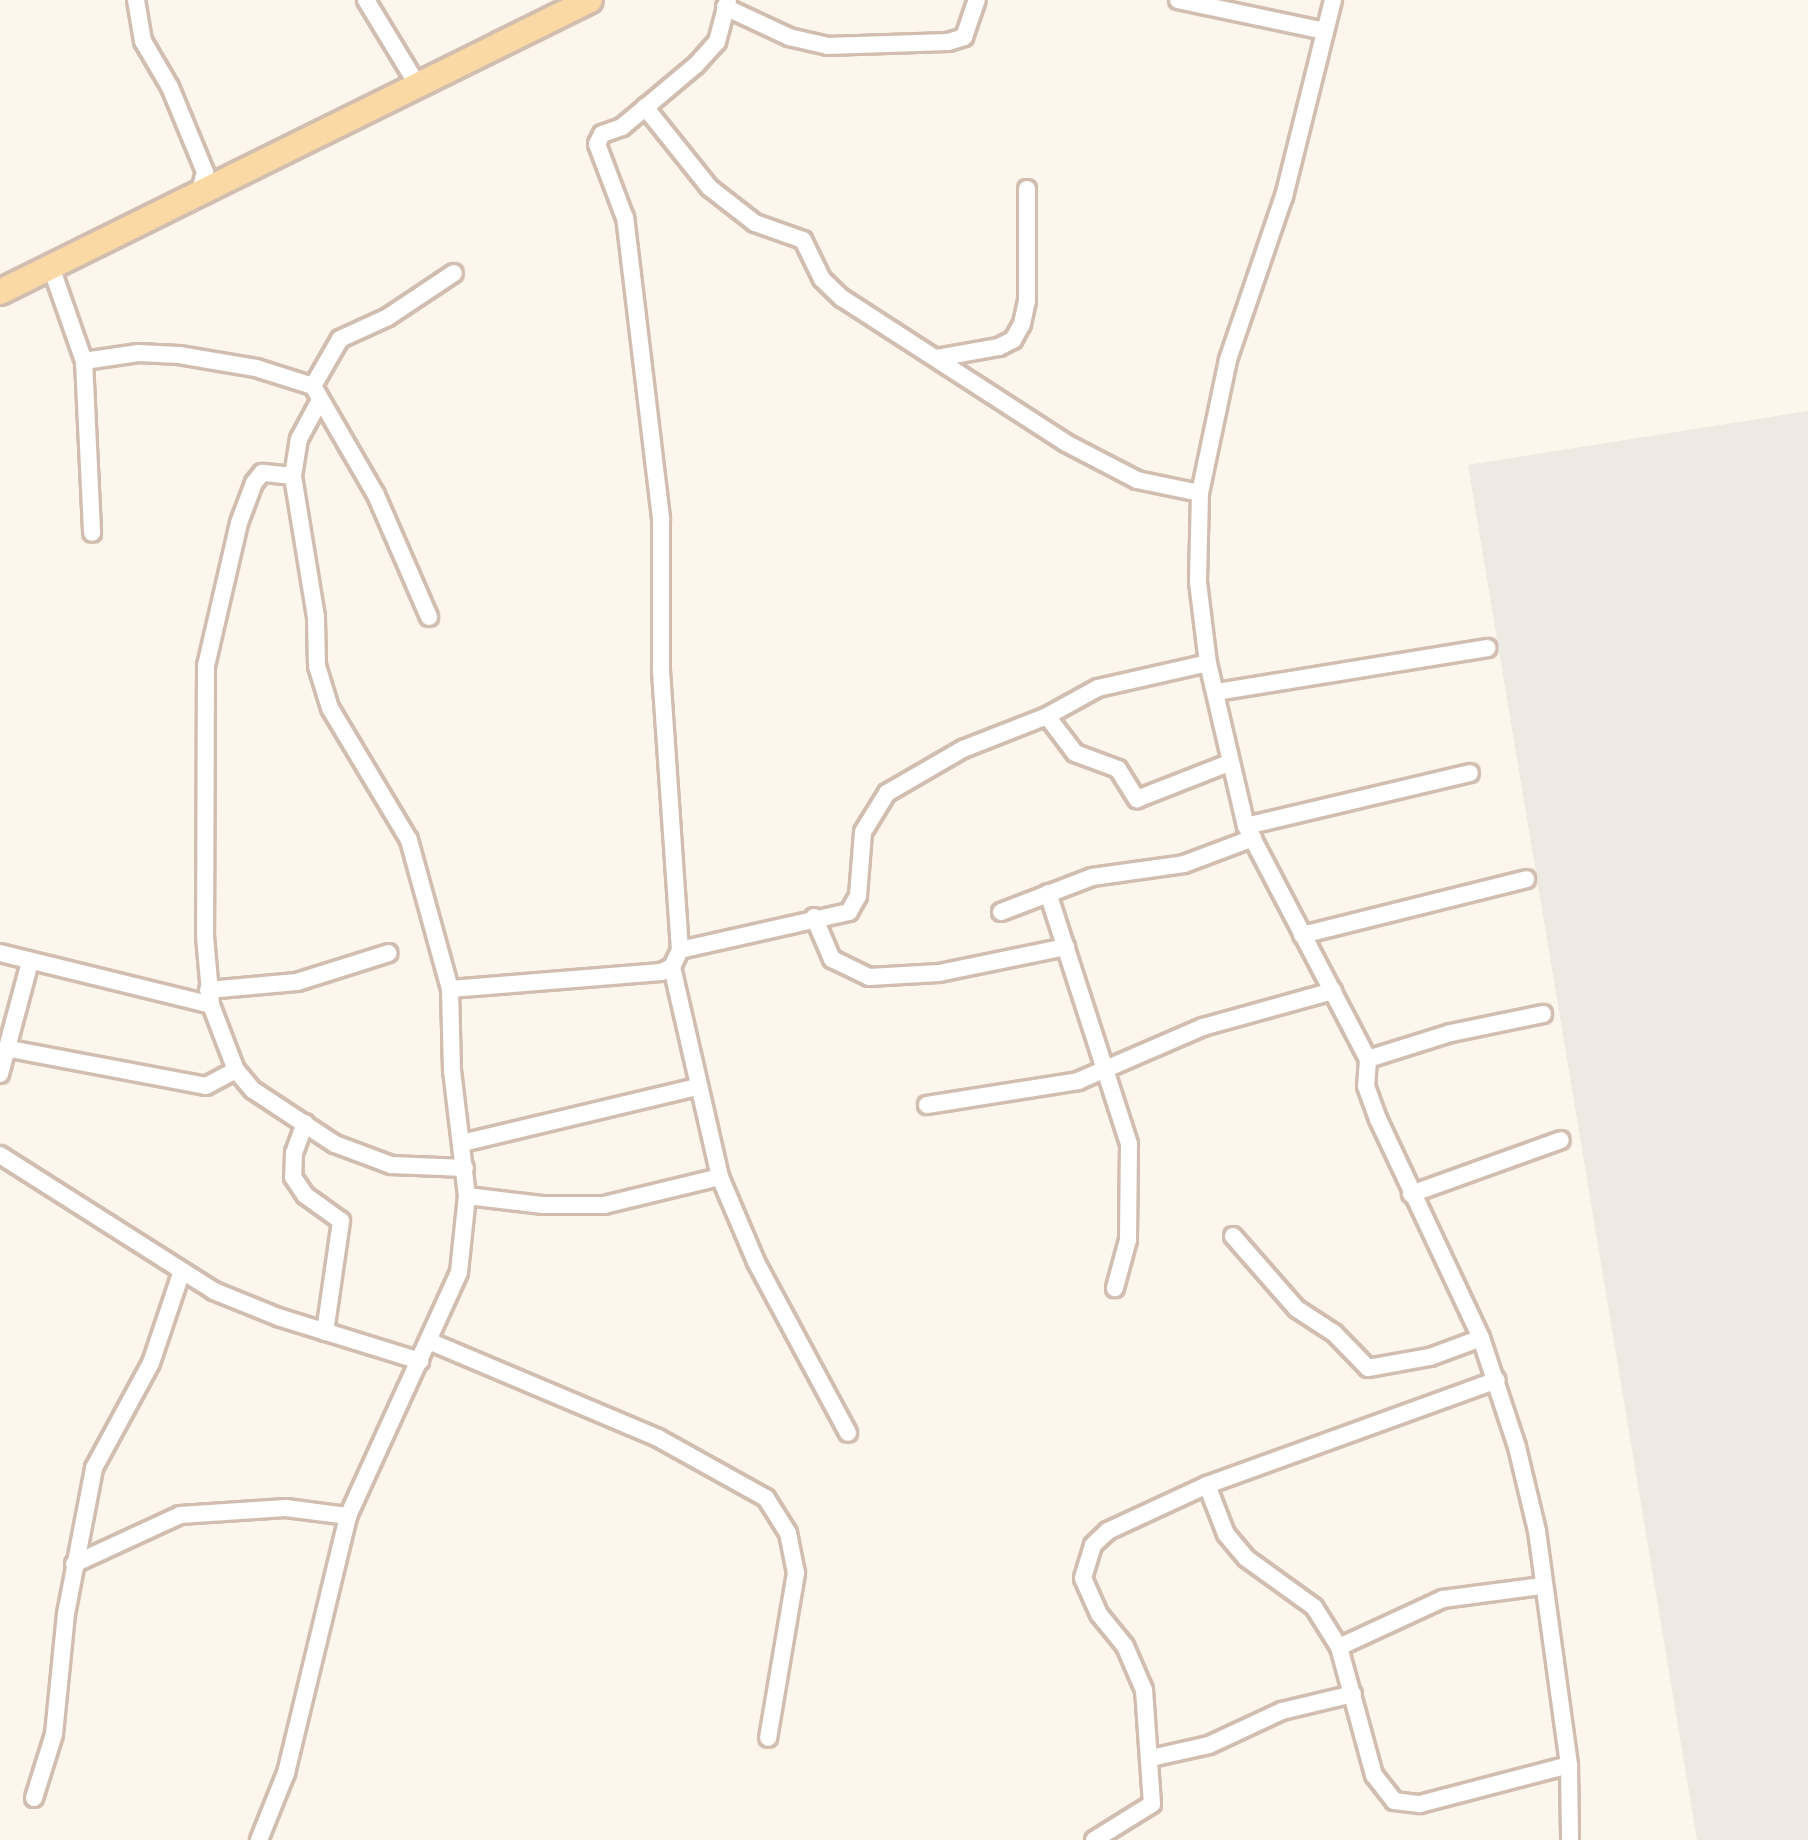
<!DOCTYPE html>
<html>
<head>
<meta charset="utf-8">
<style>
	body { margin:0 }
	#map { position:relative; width:1808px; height:1840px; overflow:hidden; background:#fdf6ec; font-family:Lato,sans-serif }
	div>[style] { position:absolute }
	.industrial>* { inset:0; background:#efe9e4 }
	.roads { filter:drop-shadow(3px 0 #d1beb0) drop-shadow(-3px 0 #d1beb0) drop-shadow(0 3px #d1beb0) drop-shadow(0 -3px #d1beb0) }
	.minor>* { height:16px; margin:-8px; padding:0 8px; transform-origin:8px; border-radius:8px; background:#fff }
	.primary>* { height:24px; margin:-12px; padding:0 12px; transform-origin:12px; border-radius:12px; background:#fbd9a5 }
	span { translate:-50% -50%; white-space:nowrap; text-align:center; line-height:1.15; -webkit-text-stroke:10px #fffaf3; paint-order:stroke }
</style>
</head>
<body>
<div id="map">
	<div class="industrial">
		<div style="clip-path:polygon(1808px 411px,1808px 1840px,1697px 1840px,1468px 465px)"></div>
	</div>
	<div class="roads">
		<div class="minor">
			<div style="left:136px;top:0;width:42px;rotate:80.3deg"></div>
			<div style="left:143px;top:41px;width:53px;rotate:59.6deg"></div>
			<div style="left:170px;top:87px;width:92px;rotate:67.6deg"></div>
			<div style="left:205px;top:172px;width:23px;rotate:105deg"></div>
			<div style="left:366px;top:0;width:100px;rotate:58.8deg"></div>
			<div style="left:1178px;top:0;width:150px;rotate:11.9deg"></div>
			<div style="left:1333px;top:0;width:202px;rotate:104deg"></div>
			<div style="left:1284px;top:196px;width:173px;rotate:108.9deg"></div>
			<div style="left:1228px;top:360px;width:136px;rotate:101.9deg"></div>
			<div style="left:1200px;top:493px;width:89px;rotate:91.3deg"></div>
			<div style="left:1198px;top:582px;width:82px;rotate:83deg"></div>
			<div style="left:1208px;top:663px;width:167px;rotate:76.9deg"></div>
			<div style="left:1246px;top:826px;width:263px;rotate:62.4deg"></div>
			<div style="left:1368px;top:1059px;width:27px;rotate:94deg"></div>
			<div style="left:1366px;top:1086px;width:35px;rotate:70deg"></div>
			<div style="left:1378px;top:1119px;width:242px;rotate:64.8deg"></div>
			<div style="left:1481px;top:1338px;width:115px;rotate:71.7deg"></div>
			<div style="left:1517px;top:1447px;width:86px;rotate:76.6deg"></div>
			<div style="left:1537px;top:1531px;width:236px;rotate:82.2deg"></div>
			<div style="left:1569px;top:1765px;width:75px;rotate:89.2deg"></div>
			<div style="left:725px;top:7px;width:71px;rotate:25.1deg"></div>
			<div style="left:789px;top:37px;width:39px;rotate:13deg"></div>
			<div style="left:827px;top:46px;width:121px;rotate:-1.9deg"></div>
			<div style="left:948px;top:42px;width:17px;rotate:-17deg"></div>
			<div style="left:964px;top:37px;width:39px;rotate:-71deg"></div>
			<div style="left:645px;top:107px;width:104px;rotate:51.3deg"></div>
			<div style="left:710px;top:188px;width:57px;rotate:37.9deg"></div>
			<div style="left:755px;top:223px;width:51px;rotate:19.5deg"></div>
			<div style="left:803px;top:240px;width:43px;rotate:64deg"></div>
			<div style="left:822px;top:279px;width:28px;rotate:44deg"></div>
			<div style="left:842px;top:298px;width:267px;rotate:32.9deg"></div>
			<div style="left:1066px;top:443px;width:80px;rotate:27.5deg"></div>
			<div style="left:1137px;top:480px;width:64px;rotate:11.7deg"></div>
			<div style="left:51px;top:267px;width:100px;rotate:70.7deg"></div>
			<div style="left:84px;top:361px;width:172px;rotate:87.3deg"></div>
			<div style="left:937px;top:358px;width:63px;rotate:-10.1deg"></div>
			<div style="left:999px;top:347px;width:16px;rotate:-27deg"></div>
			<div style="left:1013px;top:340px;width:18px;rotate:-61deg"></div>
			<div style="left:1022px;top:324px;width:25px;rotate:-78deg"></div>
			<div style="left:1027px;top:300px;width:111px;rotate:-90deg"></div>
			<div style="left:84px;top:361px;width:55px;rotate:-8.4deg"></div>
			<div style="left:138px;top:353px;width:41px;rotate:2.8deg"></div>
			<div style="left:179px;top:355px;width:78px;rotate:9.6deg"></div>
			<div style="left:256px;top:368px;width:60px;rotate:17.5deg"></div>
			<div style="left:313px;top:386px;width:126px;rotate:60deg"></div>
			<div style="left:376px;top:495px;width:133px;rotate:66.5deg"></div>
			<div style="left:313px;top:386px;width:54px;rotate:-60.1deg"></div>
			<div style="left:340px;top:339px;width:53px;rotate:-24.6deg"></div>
			<div style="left:388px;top:317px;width:79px;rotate:-33.7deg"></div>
			<div style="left:293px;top:476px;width:31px;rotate:-174deg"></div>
			<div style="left:262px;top:473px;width:13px;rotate:129deg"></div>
			<div style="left:254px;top:483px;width:43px;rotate:110.6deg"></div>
			<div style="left:239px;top:523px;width:147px;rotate:103deg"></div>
			<div style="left:206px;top:666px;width:270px;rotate:90.2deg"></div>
			<div style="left:205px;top:936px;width:69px;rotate:85deg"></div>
			<div style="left:211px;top:1005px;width:70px;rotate:69deg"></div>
			<div style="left:236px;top:1070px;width:26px;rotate:50deg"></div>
			<div style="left:253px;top:1090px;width:98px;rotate:33.4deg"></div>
			<div style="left:335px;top:1144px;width:60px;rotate:20.6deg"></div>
			<div style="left:391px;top:1165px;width:74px;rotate:2.3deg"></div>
			<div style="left:1216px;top:692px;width:275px;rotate:-9.2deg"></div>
			<div style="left:1047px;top:716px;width:46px;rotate:52.9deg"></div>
			<div style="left:1075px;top:753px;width:46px;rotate:20.4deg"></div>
			<div style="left:1118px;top:769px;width:36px;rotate:58deg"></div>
			<div style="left:1137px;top:799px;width:99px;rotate:-21.4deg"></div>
			<div style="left:1246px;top:826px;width:230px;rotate:-13.3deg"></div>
			<div style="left:1048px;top:893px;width:264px;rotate:72.1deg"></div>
			<div style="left:1129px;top:1144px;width:96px;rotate:90.6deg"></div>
			<div style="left:1128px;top:1240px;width:50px;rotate:105.2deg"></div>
			<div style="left:1001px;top:912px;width:97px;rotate:-21deg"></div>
			<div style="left:1092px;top:877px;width:93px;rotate:-8deg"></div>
			<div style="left:1184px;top:864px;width:74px;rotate:-20.6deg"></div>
			<div style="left:814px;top:917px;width:46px;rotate:66.8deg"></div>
			<div style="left:832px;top:959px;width:41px;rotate:25.9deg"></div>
			<div style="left:869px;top:977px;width:70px;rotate:-3.3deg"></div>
			<div style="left:939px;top:973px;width:130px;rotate:-11.6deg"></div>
			<div style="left:1302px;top:935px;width:231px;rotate:-14deg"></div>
			<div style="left:680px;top:950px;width:173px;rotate:-12.7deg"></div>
			<div style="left:849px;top:912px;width:18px;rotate:-61deg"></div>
			<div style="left:858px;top:896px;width:64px;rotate:-85.5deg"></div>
			<div style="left:863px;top:832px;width:46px;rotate:-58.4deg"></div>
			<div style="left:887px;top:793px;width:88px;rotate:-30.1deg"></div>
			<div style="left:963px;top:749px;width:90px;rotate:-21.4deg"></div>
			<div style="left:1047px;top:716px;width:58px;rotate:-28.8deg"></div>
			<div style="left:1098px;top:688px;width:113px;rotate:-12.8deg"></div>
			<div style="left:0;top:953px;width:217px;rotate:13.8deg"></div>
			<div style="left:672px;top:967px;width:215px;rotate:77.1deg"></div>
			<div style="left:720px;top:1177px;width:92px;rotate:67deg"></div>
			<div style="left:756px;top:1262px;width:194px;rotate:61.7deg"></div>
			<div style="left:450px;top:989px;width:212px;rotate:-4.6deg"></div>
			<div style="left:661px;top:972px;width:12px;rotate:-24deg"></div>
			<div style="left:672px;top:967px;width:19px;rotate:-65deg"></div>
			<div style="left:680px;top:950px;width:282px;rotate:-93.9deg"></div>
			<div style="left:661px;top:669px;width:151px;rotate:-90deg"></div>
			<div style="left:661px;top:518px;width:302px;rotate:-96.8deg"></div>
			<div style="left:625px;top:218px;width:79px;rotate:-110.7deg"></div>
			<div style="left:597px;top:144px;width:11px;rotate:-63deg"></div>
			<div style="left:602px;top:134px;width:21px;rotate:-19deg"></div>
			<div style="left:622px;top:127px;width:97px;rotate:-40deg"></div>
			<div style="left:696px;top:65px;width:31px;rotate:-48deg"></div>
			<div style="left:717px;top:42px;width:43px;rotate:-75.3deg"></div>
			<div style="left:208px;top:990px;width:89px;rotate:-5.1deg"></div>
			<div style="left:297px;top:982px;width:96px;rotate:-17.5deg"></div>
			<div style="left:10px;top:1049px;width:199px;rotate:10.7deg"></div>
			<div style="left:206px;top:1086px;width:34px;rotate:-28deg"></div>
			<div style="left:1368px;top:1059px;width:87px;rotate:-17.4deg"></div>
			<div style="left:1451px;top:1033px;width:94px;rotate:-11.7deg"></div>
			<div style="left:0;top:1074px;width:116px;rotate:-75deg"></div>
			<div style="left:927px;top:1105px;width:153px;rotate:-9deg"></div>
			<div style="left:1078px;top:1081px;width:136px;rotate:-23.4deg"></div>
			<div style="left:1203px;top:1027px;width:135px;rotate:-15.5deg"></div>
			<div style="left:305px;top:1123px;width:32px;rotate:110deg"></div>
			<div style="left:294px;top:1153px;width:24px;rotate:92deg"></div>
			<div style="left:293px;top:1177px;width:22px;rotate:56deg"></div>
			<div style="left:305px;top:1195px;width:44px;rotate:35.8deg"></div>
			<div style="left:341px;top:1221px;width:112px;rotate:98.2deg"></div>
			<div style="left:462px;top:1143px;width:242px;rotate:-13.4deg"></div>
			<div style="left:0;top:1155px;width:254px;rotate:32.4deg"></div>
			<div style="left:214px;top:1291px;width:69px;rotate:22.1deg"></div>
			<div style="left:278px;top:1317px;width:149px;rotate:17.2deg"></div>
			<div style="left:1411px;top:1194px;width:159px;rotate:-19.8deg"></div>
			<div style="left:467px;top:1196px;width:77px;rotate:6.8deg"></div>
			<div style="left:543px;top:1205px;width:61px"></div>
			<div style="left:604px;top:1205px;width:119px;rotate:-13.6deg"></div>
			<div style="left:1233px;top:1236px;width:97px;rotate:48.8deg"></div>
			<div style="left:1297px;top:1309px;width:44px;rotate:33deg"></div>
			<div style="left:1334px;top:1333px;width:49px;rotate:45.8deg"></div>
			<div style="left:1368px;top:1368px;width:63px;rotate:-10.1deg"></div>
			<div style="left:1430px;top:1357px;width:54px;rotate:-20.4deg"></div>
			<div style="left:431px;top:1342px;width:246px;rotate:22.9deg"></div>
			<div style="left:658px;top:1438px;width:124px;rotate:29.1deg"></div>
			<div style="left:766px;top:1498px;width:41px;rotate:57.8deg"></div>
			<div style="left:788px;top:1533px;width:41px;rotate:78.7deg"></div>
			<div style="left:796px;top:1573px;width:167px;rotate:99.6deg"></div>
			<div style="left:1207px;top:1485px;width:53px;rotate:68.8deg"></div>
			<div style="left:1226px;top:1534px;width:31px;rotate:50deg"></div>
			<div style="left:1246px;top:1558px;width:84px;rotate:35.8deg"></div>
			<div style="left:1314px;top:1607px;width:47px;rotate:58deg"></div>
			<div style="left:1339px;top:1647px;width:133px;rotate:74.7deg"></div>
			<div style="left:1374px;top:1775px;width:33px;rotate:52deg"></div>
			<div style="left:1394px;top:1801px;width:26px;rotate:7deg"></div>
			<div style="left:1420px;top:1804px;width:154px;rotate:-14.7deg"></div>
			<div style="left:74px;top:1564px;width:117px;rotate:-24.8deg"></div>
			<div style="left:180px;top:1515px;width:106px;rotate:-3.8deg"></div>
			<div style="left:286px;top:1508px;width:63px;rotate:7.4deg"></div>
			<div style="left:1339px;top:1647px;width:115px;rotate:-24.8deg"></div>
			<div style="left:1443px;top:1599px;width:100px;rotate:-7.5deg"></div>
			<div style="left:1151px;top:1758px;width:59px;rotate:-12.6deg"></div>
			<div style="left:1209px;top:1745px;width:81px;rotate:-25deg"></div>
			<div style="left:1282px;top:1711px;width:73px;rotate:-13.5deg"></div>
			<div style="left:34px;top:1798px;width:67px;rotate:-72.6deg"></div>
			<div style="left:54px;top:1734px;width:121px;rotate:-84.3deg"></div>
			<div style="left:66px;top:1614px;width:149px;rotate:-79.1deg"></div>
			<div style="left:94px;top:1468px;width:119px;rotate:-61.5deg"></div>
			<div style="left:151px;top:1363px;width:94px;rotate:-71.4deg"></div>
			<div style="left:259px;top:1840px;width:72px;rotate:-68.1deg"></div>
			<div style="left:286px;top:1773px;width:264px;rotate:-76.4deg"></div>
			<div style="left:348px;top:1516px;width:268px;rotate:-65.5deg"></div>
			<div style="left:459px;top:1272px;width:76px;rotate:-84deg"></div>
			<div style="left:467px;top:1196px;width:126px;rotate:-96.8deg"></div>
			<div style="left:452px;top:1071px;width:82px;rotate:-91.4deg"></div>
			<div style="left:450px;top:989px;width:155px;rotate:-105.4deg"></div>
			<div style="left:409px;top:840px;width:154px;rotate:-120.9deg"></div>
			<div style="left:330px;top:708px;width:44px;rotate:-107.2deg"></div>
			<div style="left:317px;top:666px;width:49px;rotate:-91.2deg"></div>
			<div style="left:316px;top:617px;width:143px;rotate:-99.3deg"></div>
			<div style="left:293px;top:476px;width:37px;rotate:-81deg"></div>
			<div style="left:299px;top:439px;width:44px;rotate:-61.7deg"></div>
			<div style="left:1094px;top:1840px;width:68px;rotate:-31.8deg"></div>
			<div style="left:1152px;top:1804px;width:114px;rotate:-94deg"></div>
			<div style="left:1144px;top:1690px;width:48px;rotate:-113.4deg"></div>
			<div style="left:1125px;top:1646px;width:41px;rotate:-129.1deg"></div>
			<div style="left:1099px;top:1614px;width:39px;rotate:-114deg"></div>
			<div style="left:1083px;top:1578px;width:34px;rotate:-73deg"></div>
			<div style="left:1093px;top:1545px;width:21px;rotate:-43deg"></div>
			<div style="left:1108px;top:1531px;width:109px;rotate:-24.9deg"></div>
			<div style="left:1207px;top:1485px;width:308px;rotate:-19.9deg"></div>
		</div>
		<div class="primary">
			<div style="left:0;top:292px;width:658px;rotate:-26.33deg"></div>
		</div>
	</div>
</div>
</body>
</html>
